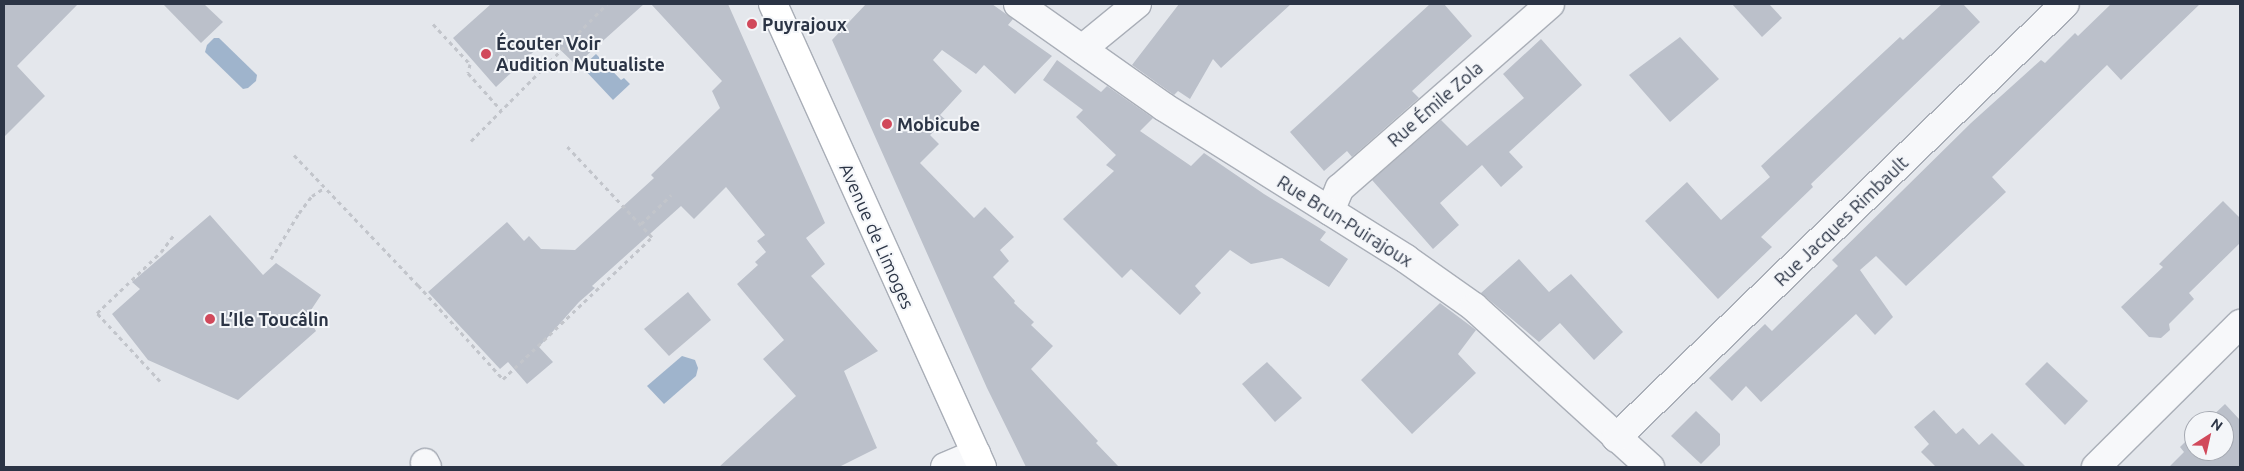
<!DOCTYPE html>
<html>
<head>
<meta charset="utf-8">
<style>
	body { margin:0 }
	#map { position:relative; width:2244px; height:471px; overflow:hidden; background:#e4e7ec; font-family:Ubuntu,sans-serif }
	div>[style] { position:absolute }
	.water>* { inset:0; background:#9fb4cc }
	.building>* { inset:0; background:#bbc0ca }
	.path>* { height:3px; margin-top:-1.5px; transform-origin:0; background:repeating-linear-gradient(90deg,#c2c5cb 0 4px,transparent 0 8px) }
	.roads { filter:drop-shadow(1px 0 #a9aeb7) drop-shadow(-1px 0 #a9aeb7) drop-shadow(0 1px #a9aeb7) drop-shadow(0 -1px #a9aeb7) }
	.minor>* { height:28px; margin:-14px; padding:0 14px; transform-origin:14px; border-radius:14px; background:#f7f8fa }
	.secondary>* { height:28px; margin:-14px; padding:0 14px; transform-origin:14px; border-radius:14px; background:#fff }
	.dots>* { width:14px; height:14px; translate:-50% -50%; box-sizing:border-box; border:2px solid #f4f6f9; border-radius:50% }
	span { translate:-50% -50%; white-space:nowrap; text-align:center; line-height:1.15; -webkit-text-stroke:4px #f4f6f9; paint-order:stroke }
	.poi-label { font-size:18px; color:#2b3445; font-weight:700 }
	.left { translate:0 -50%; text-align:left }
	.street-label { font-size:18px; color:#2b3445 }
	.frame { position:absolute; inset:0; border:5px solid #2b3445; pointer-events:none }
	.north { position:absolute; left:2184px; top:411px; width:50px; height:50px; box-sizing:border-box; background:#f4f6f9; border:1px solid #a4a8b1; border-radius:50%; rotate:35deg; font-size:14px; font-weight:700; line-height:20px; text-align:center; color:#2b3445 }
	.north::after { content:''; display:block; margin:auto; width:18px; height:22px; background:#d1495b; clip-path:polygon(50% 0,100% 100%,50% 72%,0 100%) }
</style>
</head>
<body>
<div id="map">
	<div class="water">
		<div style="clip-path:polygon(214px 38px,219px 38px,257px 75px,256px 81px,248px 88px,243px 89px,205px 52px,207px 45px)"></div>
		<div style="clip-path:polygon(596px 54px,621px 80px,624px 78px,630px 84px,613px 100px,582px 67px)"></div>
		<div style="clip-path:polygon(682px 356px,695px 360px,698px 368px,696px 376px,664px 404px,647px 386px)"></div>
	</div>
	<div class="building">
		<div style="clip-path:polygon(4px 4px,78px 4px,17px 66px,45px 96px,4px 137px)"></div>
		<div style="clip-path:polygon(163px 4px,204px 4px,223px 22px,201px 43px)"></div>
		<div style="clip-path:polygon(491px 4px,644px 4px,576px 65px,548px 38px,496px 87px,453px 38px)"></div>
		<div style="clip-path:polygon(651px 4px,728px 4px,825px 223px,806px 238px,825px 264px,811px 276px,878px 351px,844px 371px,877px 448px,839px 467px,719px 467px,796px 396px,763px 359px,784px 340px,737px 284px,758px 265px,755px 262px,766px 252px,757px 241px,765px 235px,726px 187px,694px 219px,681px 206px,592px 286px,595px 288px,579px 302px,539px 347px,553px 362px,527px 384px,508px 362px,500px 369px,428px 292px,507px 222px,524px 241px,529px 236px,541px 249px,575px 250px,654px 178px,651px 175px,720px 108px,712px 91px,722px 81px)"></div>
		<div style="clip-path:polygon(866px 4px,992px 4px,1013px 19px,1008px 25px,1052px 56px,1015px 94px,984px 65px,976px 74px,942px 50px,933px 60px,962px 91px,940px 115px,946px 120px,930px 135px,939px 144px,920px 163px,974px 218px,985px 207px,1014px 237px,1000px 250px,1009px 261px,993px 277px,1015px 301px,1014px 303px,1034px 322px,1031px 325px,1053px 346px,1031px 369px,1098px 441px,1096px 443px,1119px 467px,1026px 467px,987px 388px,832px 40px)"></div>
		<div style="clip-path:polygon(1179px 4px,1291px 4px,1221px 68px,1213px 59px,1190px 99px,1178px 91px,1174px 95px,1132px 65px)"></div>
		<div style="clip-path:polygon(1430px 4px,1444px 4px,1472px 36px,1412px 91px,1419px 98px,1352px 157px,1347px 151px,1324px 171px,1290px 132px)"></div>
		<div style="clip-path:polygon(1732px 4px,1769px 4px,1782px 18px,1762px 37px)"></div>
		<div style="clip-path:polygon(1942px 4px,1963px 4px,1980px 22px,1811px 184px,1813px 187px,1761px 237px,1772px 247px,1718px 299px,1645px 221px,1687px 182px,1721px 220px,1770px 177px,1761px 166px,1900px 37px,1903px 40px)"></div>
		<div style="clip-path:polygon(2111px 4px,2200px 4px,2121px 80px,2107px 65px,1992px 177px,2006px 192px,1906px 286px,1876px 256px,1860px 270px,1893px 317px,1875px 335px,1856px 314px,1761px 402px,1746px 386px,1732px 401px,1709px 378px,1765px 324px,1772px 331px,1838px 266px,1832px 260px,1971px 123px,2041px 60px,2045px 63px,2075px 33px,2078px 36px)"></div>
		<div style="clip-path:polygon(1680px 37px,1719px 79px,1670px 122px,1629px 75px)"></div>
		<div style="clip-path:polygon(1541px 39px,1582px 85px,1509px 152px,1523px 167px,1501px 187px,1482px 165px,1440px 203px,1459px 225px,1433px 249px,1372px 180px,1441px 120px,1467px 146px,1524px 98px,1503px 74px)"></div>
		<div style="clip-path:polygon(1057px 60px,1101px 92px,1107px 86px,1153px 118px,1140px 131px,1191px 166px,1204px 153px,1264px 194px,1326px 232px,1320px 240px,1348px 259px,1329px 287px,1282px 258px,1251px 264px,1230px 250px,1195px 286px,1201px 293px,1180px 315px,1131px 269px,1122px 278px,1063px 219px,1114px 171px,1106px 165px,1116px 155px,1076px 117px,1083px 110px,1043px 80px)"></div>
		<div style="clip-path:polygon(2223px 201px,2240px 218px,2240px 243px,2189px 293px,2194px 299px,2169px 324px,2170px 330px,2161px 338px,2149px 337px,2121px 307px,2163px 267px,2159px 264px)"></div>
		<div style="clip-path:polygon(210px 215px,263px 275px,276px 263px,321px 295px,307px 316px,316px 331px,238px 400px,148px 360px,112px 314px,140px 289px,132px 282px)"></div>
		<div style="clip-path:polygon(1519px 259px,1549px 292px,1571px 274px,1623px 332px,1594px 360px,1560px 323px,1539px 342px,1481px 293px)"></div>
		<div style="clip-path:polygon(688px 292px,711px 320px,669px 356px,644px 329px)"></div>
		<div style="clip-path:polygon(1440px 303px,1476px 330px,1458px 354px,1476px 373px,1412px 434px,1361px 380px)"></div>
		<div style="clip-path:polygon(1267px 362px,1302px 398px,1275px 422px,1242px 384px)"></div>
		<div style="clip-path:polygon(2047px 362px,2088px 401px,2065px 425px,2025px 384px)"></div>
		<div style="clip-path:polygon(2225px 404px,2240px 420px,2240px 467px,2169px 467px,2184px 452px,2180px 447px,2194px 433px,2194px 451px,2224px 451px,2224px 421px,2207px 421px)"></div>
		<div style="clip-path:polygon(1934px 410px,1956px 434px,1963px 428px,1979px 445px,1992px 433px,2026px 467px,1936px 467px,1921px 452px,1929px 444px,1914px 427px)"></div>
		<div style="clip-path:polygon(1696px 411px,1720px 434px,1720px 445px,1701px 464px,1671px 436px)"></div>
	</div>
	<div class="path">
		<div style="left:433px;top:24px;width:54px;rotate:47.2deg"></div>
		<div style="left:470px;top:64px;width:9px;rotate:103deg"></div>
		<div style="left:468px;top:73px;width:50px;rotate:48.3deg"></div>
		<div style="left:471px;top:141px;width:193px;rotate:-45.2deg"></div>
		<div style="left:294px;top:155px;width:180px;rotate:46.4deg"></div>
		<div style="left:418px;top:285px;width:127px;rotate:47.9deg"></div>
		<div style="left:503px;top:379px;width:206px;rotate:-43.6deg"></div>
		<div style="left:652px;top:237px;width:126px;rotate:-133.1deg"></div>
		<div style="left:641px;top:224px;width:42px;rotate:-44deg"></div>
		<div style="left:271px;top:259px;width:54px;rotate:-58.7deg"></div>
		<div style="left:299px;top:213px;width:21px;rotate:-53deg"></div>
		<div style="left:312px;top:196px;width:14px;rotate:-34deg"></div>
		<div style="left:160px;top:381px;width:93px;rotate:-132.8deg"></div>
		<div style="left:97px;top:313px;width:88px;rotate:-43.6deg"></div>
		<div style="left:161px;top:252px;width:21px;rotate:-53deg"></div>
	</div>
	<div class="roads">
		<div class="minor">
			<div style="left:1018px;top:4px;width:179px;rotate:35.2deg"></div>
			<div style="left:1164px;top:107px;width:286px;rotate:32.1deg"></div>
			<div style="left:1406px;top:259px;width:83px;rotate:35.2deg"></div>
			<div style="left:1474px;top:307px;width:238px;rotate:42.3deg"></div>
			<div style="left:1082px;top:49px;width:71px;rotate:-39.3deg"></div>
			<div style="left:1330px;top:211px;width:25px;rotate:-67deg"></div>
			<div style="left:1340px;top:188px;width:279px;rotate:-41.2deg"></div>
			<div style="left:1616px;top:438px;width:624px;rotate:-44.03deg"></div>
			<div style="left:425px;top:463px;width:4px;rotate:63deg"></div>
			<div style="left:945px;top:467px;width:34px;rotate:-23deg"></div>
			<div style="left:2096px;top:467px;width:203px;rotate:-44.8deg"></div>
		</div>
		<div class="secondary">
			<div style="left:773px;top:4px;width:508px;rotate:65.71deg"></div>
		</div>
	</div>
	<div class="dots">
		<div style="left:752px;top:24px;background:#d1495b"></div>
		<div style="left:486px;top:54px;background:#d1495b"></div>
		<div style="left:887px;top:124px;background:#d1495b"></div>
		<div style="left:210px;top:319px;background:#d1495b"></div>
	</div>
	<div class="poi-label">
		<span class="left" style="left:762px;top:24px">Puyrajoux</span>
		<span class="left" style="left:496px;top:54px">Écouter Voir<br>Audition Mutualiste</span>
		<span class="left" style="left:897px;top:124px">Mobicube</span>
		<span class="left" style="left:220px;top:319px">L’Ile Toucâlin</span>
	</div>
	<div class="street-label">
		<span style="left:1435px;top:104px;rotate:-41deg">Rue Émile Zola</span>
		<span style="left:1345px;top:221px;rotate:32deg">Rue Brun-Puirajoux</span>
		<span style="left:1841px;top:221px;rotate:-44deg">Rue Jacques Rimbault</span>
		<span style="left:877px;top:236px;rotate:66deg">Avenue de Limoges</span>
	</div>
	<div class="frame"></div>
	<div class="north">N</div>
</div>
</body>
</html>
